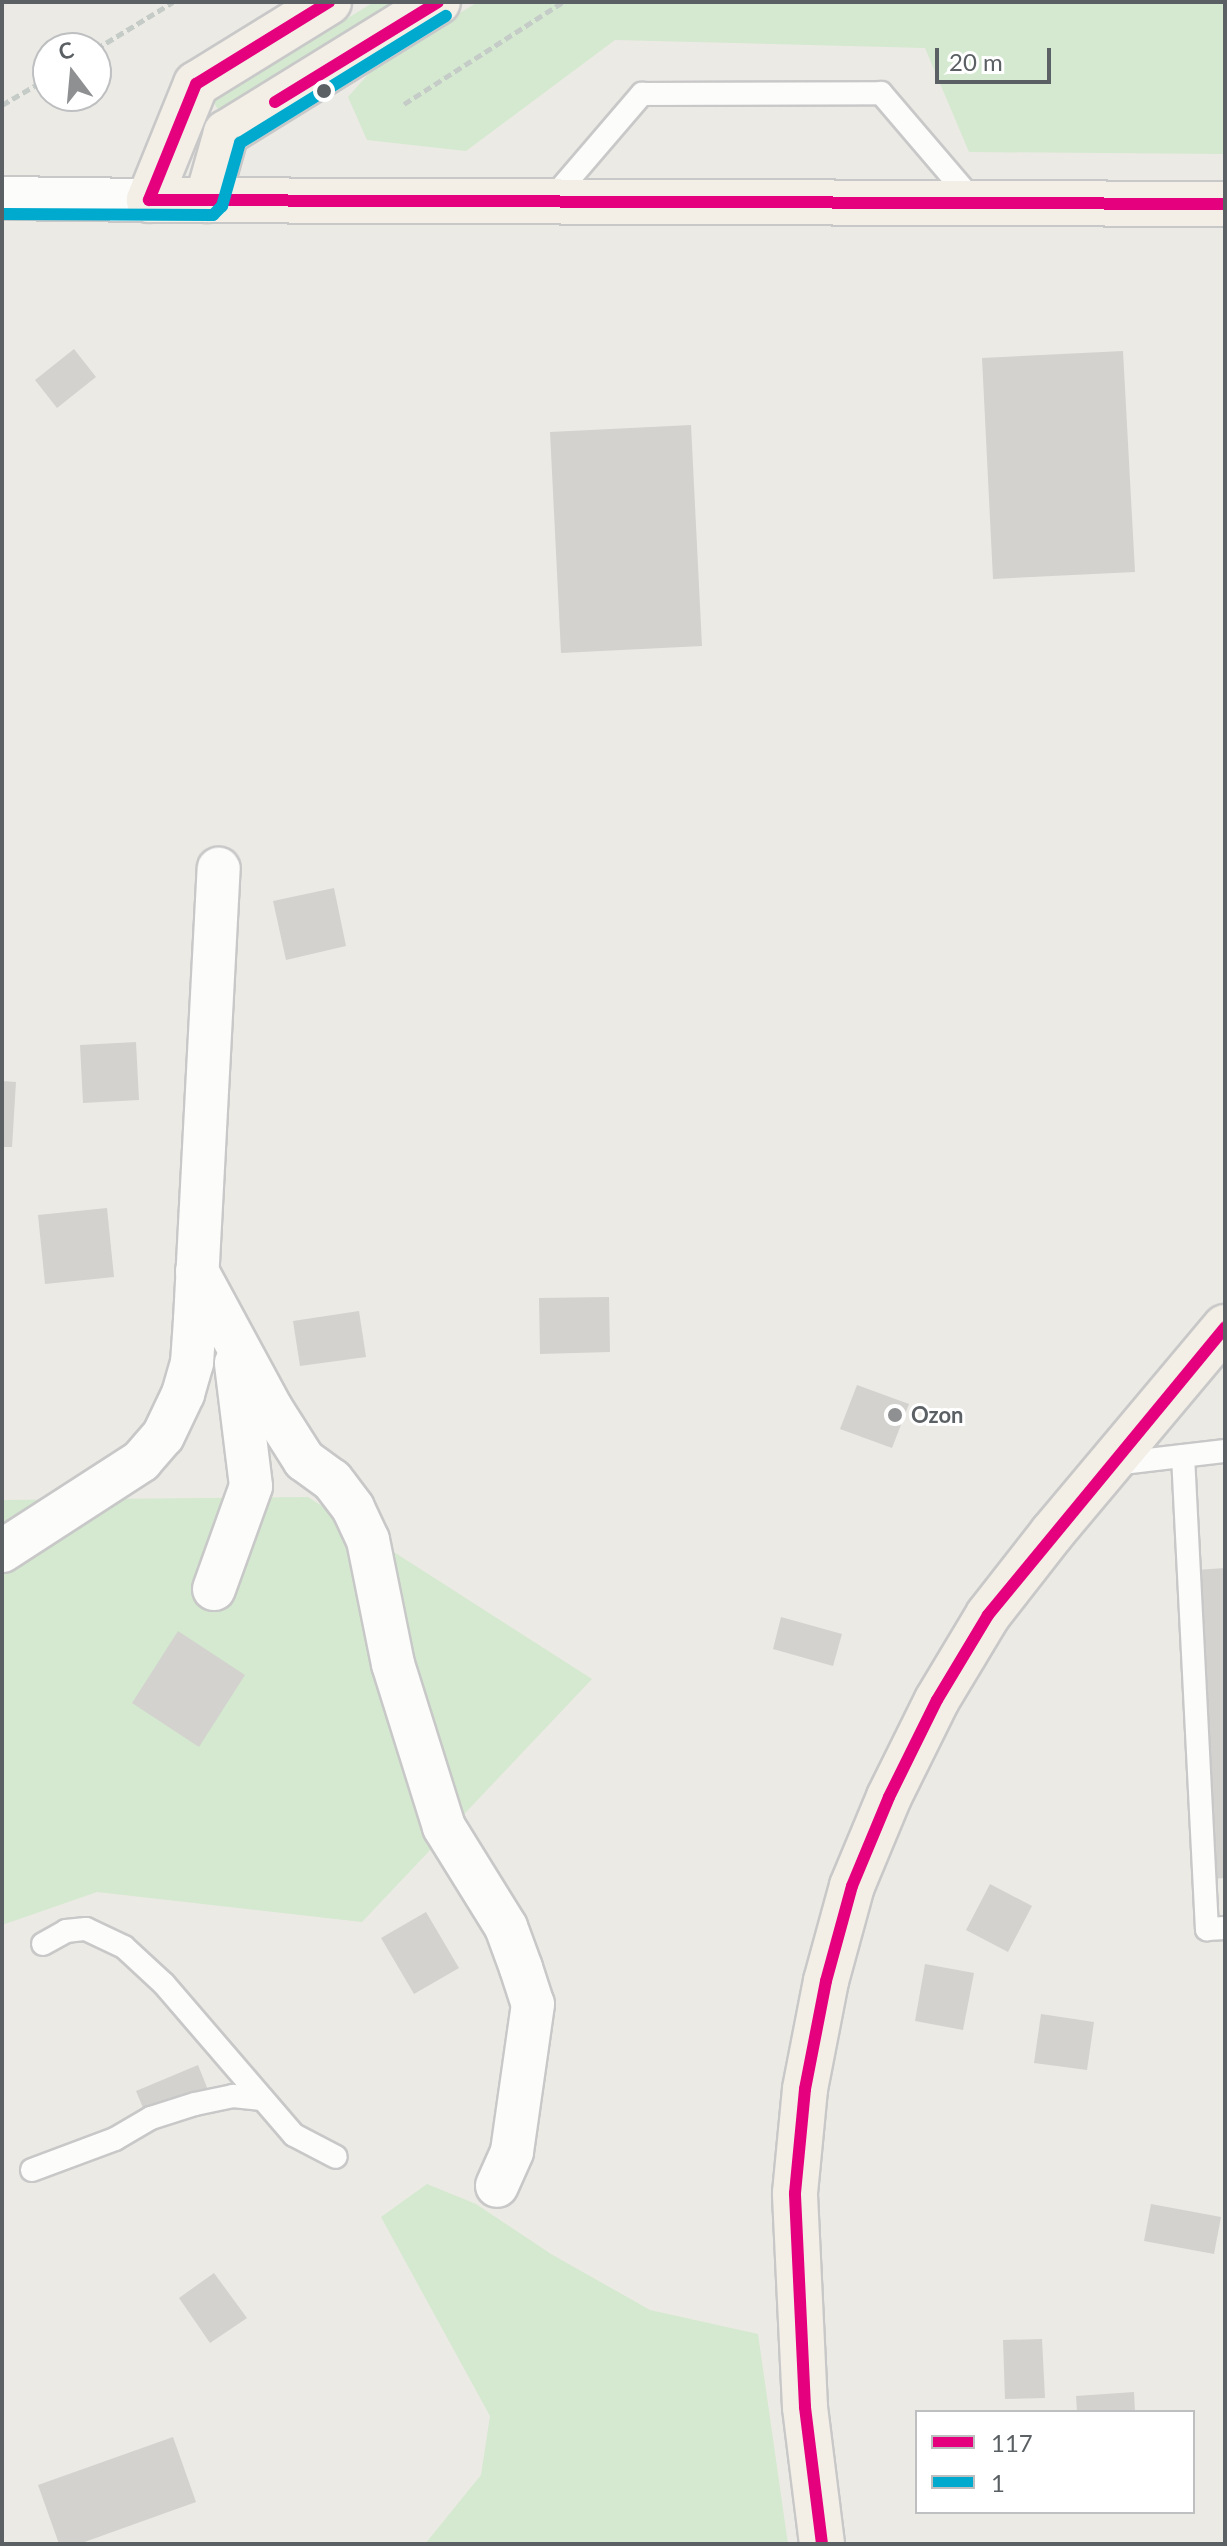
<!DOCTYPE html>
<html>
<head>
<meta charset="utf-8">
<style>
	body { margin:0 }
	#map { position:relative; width:1227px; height:2546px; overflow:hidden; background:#eceae5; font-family:Lato,sans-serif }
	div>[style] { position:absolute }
	.green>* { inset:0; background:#d4e9cf }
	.building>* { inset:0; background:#d3d2cf }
	.path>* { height:5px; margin-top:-2.5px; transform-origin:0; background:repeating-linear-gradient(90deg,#c5ccc8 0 8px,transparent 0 12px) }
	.roads { filter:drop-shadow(2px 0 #c8c8c8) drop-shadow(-2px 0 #c8c8c8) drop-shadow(0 2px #c8c8c8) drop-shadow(0 -2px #c8c8c8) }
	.service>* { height:22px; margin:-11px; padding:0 11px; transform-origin:11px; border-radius:11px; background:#fcfcfb }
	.minor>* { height:42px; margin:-21px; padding:0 21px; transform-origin:21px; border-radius:21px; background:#fcfcfb }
	.primary>* { height:44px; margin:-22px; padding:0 22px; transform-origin:22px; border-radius:22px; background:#f3efe7 }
	.bus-1>* { height:12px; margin:-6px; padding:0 6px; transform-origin:6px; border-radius:6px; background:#e5007d }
	.bus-2>* { height:12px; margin:-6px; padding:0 6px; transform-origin:6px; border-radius:6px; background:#00a9ce }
	.dots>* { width:22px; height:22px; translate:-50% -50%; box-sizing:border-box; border:4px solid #fff; border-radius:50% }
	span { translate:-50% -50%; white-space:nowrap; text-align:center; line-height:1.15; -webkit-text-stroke:6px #fff; paint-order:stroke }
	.poi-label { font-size:22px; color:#5b6064; font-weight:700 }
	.left { translate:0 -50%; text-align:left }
	.frame { position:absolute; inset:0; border:4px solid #5b6064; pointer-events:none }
	.legend { position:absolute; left:915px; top:2410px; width:280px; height:104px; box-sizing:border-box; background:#fff; border:2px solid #bdbfc1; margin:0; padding:10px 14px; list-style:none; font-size:24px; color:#5b6064 }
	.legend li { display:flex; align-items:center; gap:16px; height:40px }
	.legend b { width:40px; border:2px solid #bdbfc1 }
	.north { position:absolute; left:32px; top:32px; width:80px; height:80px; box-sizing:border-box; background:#fff; border:2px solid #bdbfc1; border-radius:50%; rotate:344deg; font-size:22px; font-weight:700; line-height:32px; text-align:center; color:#5b6064 }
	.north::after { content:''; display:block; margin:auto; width:28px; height:36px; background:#8e9091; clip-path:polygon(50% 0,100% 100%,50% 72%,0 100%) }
	.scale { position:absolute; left:935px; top:48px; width:116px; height:36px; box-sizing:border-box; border:4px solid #5b6064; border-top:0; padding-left:10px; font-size:24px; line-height:28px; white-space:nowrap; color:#5b6064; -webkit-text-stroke:6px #fff; paint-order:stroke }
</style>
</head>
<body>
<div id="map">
	<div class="green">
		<div style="clip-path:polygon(374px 2px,400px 2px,220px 113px,213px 101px)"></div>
		<div style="clip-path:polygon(478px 2px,1225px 2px,1225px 154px,969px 152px,925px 48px,615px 40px,466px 151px,367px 140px,348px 97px,379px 62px)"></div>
		<div style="clip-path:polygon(308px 1497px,592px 1679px,362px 1922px,97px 1892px,2px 1925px,2px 1500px)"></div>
		<div style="clip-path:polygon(427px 2184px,476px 2204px,551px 2254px,650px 2310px,758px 2334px,788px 2544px,425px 2544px,481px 2475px,490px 2416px,381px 2217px)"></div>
	</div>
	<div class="building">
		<div style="clip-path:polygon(74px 349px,96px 377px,57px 408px,35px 380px)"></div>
		<div style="clip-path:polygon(1123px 351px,1135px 572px,993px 579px,982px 358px)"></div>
		<div style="clip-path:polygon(691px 425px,702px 646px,561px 653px,550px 432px)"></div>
		<div style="clip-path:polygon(334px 888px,346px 946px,286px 960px,273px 901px)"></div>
		<div style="clip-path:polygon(136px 1042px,139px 1100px,83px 1103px,80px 1045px)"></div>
		<div style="clip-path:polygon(2px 1081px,16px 1082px,12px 1147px,2px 1147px)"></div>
		<div style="clip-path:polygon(107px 1208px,114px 1277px,45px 1284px,38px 1215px)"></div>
		<div style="clip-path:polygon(609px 1297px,610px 1352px,540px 1354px,539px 1298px)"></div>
		<div style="clip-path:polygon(359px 1311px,366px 1357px,300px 1366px,293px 1321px)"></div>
		<div style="clip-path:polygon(857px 1385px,909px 1404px,892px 1448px,840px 1429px)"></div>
		<div style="clip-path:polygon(1225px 1568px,1225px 1878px,1212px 1879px,1196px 1570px)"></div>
		<div style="clip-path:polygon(781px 1617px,842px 1634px,833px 1666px,773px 1649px)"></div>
		<div style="clip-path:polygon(178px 1631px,245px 1675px,199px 1747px,132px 1703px)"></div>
		<div style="clip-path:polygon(990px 1884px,1032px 1906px,1008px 1952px,966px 1930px)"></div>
		<div style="clip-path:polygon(426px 1912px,459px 1968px,414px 1994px,381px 1938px)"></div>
		<div style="clip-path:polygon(925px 1964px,974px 1973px,963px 2030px,915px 2021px)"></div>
		<div style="clip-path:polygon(1041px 2014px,1094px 2022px,1087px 2070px,1034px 2063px)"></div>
		<div style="clip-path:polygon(198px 2065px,208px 2090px,146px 2115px,136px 2091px)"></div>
		<div style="clip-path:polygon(1151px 2204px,1221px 2217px,1214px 2254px,1144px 2241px)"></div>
		<div style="clip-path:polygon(214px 2273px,247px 2318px,210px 2343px,179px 2298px)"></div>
		<div style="clip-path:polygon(1042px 2339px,1045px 2398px,1005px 2399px,1003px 2340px)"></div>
		<div style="clip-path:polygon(1134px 2392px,1135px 2412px,1077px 2412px,1076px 2396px)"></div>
		<div style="clip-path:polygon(173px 2437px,196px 2502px,79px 2544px,59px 2544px,38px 2485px)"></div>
	</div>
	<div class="path">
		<div style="left:96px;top:49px;width:90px;rotate:-31.4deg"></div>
		<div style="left:404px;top:104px;width:189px;rotate:-32.7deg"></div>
		<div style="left:2px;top:105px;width:53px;rotate:-30.4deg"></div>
	</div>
	<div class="roads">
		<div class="service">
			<div style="left:551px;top:200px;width:140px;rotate:-49.4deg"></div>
			<div style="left:642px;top:94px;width:239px;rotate:-0.2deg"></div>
			<div style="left:881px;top:93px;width:143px;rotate:49.5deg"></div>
			<div style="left:1183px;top:1456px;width:474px;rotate:87.1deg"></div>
			<div style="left:1207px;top:1929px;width:18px;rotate:-3deg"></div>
			<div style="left:1114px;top:1464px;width:112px;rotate:-6.7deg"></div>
			<div style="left:43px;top:1944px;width:26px;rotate:-29deg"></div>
			<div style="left:66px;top:1931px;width:20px;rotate:-6deg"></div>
			<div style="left:86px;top:1929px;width:42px;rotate:25.3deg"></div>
			<div style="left:124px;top:1947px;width:54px;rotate:42.8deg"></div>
			<div style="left:164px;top:1984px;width:199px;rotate:49.3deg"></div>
			<div style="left:294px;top:2135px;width:47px;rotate:27.6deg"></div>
			<div style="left:32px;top:2170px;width:89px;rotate:-20.5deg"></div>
			<div style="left:115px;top:2139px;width:42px;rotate:-30.3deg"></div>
			<div style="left:151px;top:2118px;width:46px;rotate:-17.7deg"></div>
			<div style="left:195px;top:2104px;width:39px;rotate:-12deg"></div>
			<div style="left:233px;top:2096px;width:29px;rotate:6deg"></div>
		</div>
		<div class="minor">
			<div style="left:2px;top:198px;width:147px;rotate:0.8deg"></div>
			<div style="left:197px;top:1271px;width:156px;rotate:61.6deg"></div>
			<div style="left:271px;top:1408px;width:62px;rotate:57.6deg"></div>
			<div style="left:304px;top:1460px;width:34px;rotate:36deg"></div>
			<div style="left:332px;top:1480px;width:35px;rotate:53deg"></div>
			<div style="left:353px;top:1508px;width:35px;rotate:65deg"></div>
			<div style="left:368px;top:1540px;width:126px;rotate:78.6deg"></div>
			<div style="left:393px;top:1664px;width:171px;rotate:72.6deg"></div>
			<div style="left:444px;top:1827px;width:118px;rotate:58.2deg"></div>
			<div style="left:506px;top:1927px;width:44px;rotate:69.9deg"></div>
			<div style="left:521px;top:1968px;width:38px;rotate:72deg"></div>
			<div style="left:533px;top:2004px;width:149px;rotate:98.1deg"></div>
			<div style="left:512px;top:2152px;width:37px;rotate:114deg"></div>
			<div style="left:2px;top:1551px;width:166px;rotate:-32.9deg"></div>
			<div style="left:141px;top:1461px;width:33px;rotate:-49deg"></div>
			<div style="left:163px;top:1436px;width:47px;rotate:-64.5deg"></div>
			<div style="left:183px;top:1394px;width:32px;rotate:-74deg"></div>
			<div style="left:192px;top:1363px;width:43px;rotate:-86deg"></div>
			<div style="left:195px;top:1320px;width:452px;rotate:-87deg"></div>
			<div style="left:214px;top:1589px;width:109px;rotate:-70.2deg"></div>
			<div style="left:251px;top:1486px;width:124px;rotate:-97deg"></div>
		</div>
		<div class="primary">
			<div style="left:329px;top:2px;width:156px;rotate:148.3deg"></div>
			<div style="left:196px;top:84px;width:125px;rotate:112.1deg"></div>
			<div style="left:149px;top:200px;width:1076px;rotate:0.21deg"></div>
			<div style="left:207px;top:200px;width:70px;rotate:-74.2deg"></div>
			<div style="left:226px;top:133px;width:249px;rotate:-31.7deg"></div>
			<div style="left:822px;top:2544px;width:138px;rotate:-97.1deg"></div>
			<div style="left:805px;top:2407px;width:214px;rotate:-92.7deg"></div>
			<div style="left:795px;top:2193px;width:104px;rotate:-84.5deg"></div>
			<div style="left:805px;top:2089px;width:110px;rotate:-79deg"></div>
			<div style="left:826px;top:1981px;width:98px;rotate:-74.7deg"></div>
			<div style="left:852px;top:1886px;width:96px;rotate:-67.4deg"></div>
			<div style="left:889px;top:1797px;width:108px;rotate:-63.7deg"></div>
			<div style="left:937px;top:1700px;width:99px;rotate:-59deg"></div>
			<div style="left:988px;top:1615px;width:104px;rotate:-52deg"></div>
			<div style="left:1052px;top:1533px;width:269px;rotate:-50deg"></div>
		</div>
	</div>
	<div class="bus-1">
		<div style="left:329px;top:2px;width:156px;rotate:148.3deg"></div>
		<div style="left:196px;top:84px;width:125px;rotate:112.1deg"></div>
		<div style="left:149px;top:200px;width:1076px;rotate:0.21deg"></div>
		<div style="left:275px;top:102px;width:191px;rotate:-31.5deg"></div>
		<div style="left:822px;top:2544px;width:138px;rotate:-97.1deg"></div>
		<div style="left:805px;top:2407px;width:214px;rotate:-92.7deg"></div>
		<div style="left:795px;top:2193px;width:104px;rotate:-84.5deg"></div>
		<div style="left:805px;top:2089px;width:110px;rotate:-79deg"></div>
		<div style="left:826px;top:1981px;width:98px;rotate:-74.7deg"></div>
		<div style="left:852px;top:1886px;width:96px;rotate:-67.4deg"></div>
		<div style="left:889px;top:1797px;width:108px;rotate:-63.7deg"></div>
		<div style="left:937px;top:1700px;width:99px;rotate:-59deg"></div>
		<div style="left:988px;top:1615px;width:373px;rotate:-50.5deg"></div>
	</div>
	<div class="bus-2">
		<div style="left:2px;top:214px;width:211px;rotate:0.3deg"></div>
		<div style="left:213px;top:215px;width:13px;rotate:-45deg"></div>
		<div style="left:222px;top:206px;width:66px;rotate:-74.1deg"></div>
		<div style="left:240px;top:143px;width:242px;rotate:-31.7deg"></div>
	</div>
	<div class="dots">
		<div style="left:324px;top:91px;background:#5b6064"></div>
		<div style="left:895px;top:1415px;background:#8e9091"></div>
	</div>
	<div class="poi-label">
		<span class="left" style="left:911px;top:1415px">Ozon</span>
	</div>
	<div class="frame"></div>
	<ul class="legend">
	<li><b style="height:10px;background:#e5007d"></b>117</li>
	<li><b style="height:10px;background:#00a9ce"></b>1</li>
	</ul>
	<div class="north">С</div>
	<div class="scale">20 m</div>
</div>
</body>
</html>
